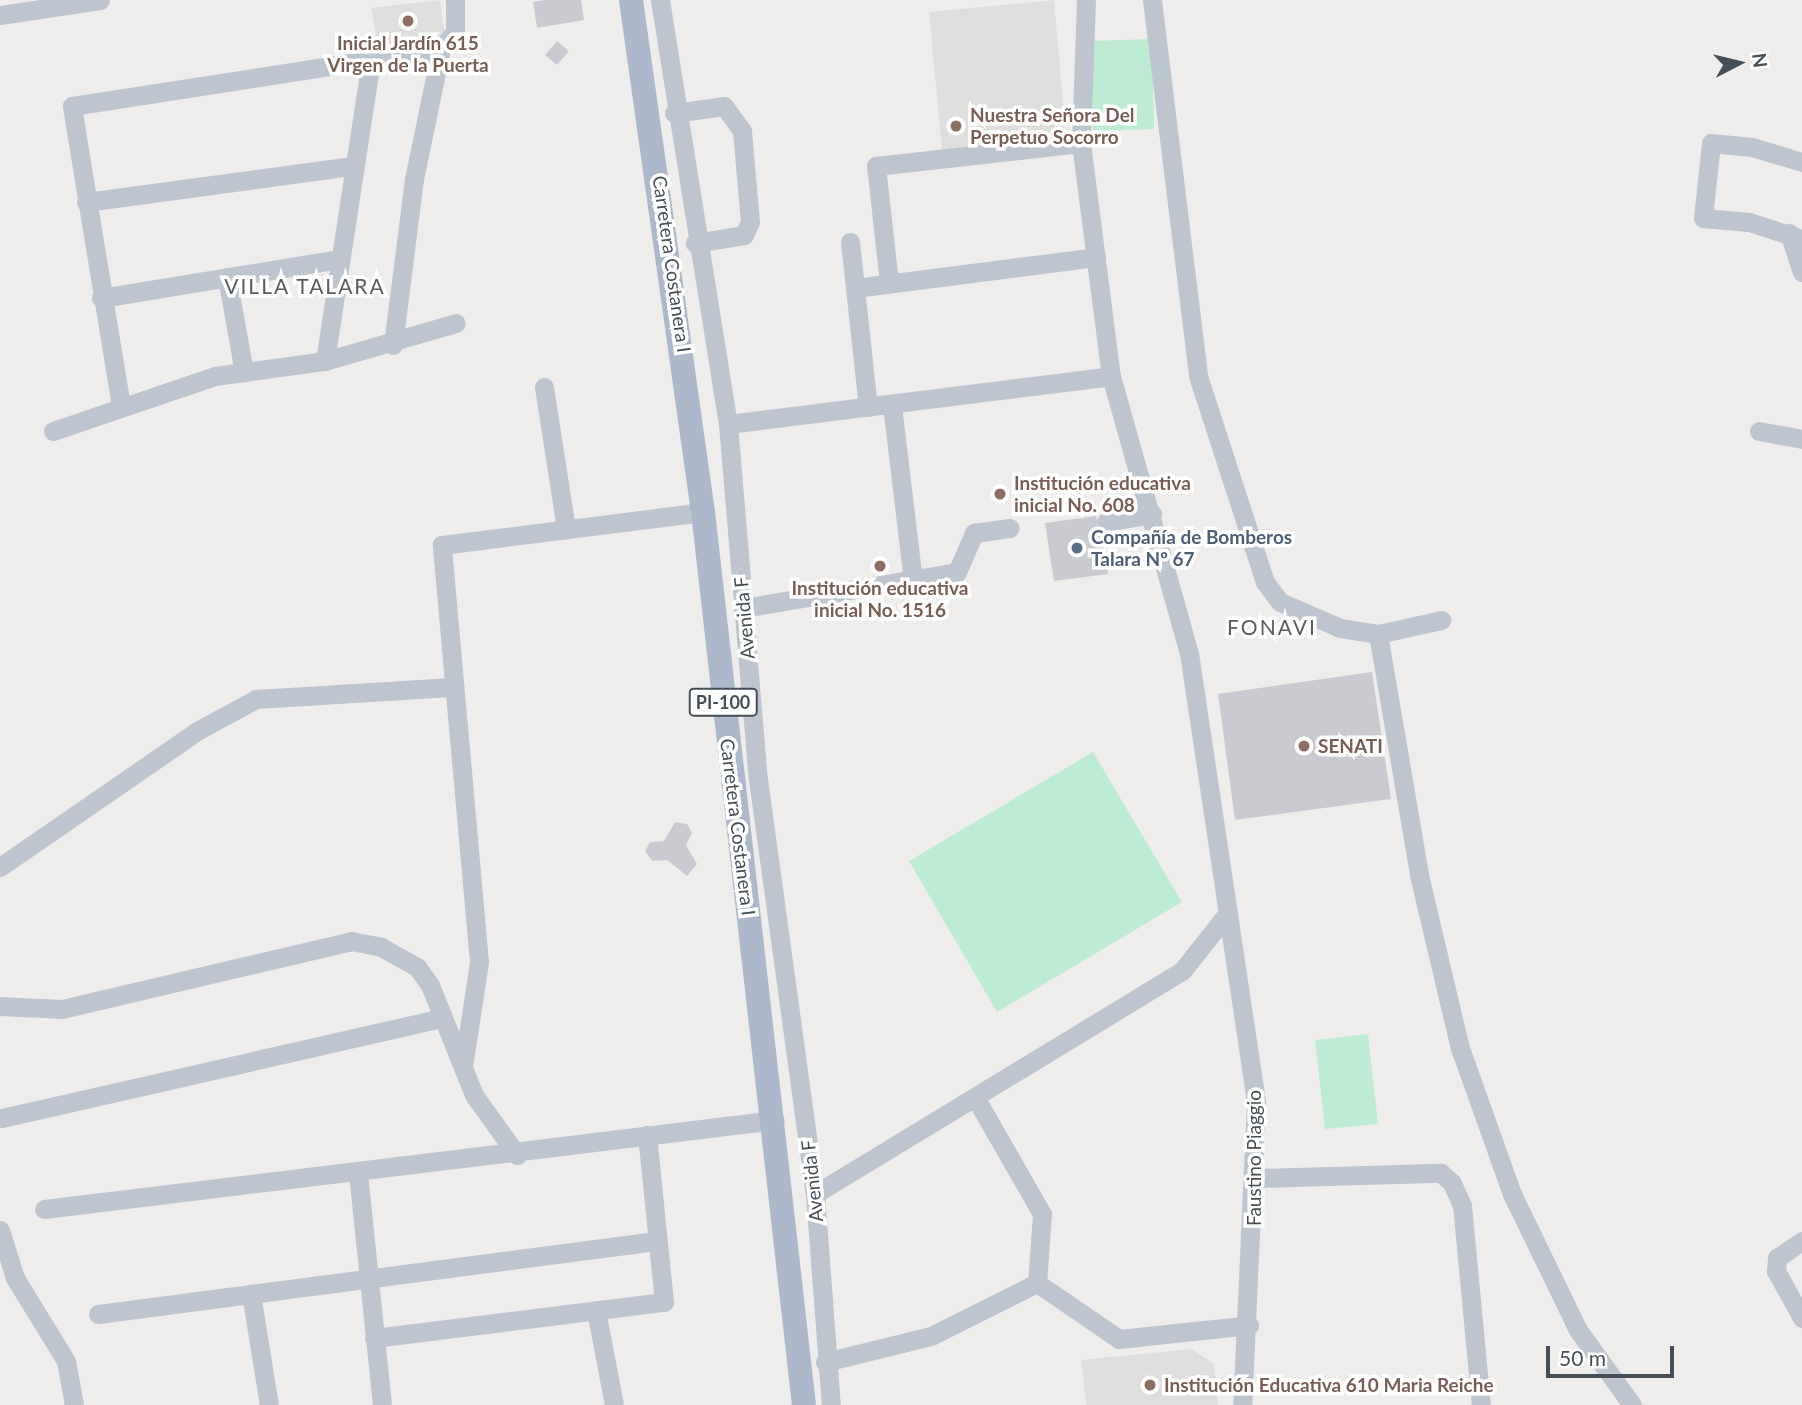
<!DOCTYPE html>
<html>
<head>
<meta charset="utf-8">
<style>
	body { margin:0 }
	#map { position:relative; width:1802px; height:1405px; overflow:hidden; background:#efedec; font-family:Lato,sans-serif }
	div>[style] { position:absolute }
	.education>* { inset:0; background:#e0dedd }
	.green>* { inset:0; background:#bdebd3 }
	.building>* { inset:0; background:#cacbd1 }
	.minor>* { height:19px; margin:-9.5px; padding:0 9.5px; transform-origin:9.5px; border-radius:9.5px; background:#bec5ce }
	.major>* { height:24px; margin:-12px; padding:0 12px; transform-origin:12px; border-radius:12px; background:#adb9ca }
	.dots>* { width:19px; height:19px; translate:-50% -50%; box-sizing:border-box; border:4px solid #fff; border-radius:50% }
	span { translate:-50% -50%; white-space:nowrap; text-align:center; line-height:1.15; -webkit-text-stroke:7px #fff; paint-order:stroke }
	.shield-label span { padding:2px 5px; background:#fff; border:2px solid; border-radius:5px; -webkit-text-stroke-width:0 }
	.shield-label { font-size:18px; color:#464e58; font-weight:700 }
	.education-label { font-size:19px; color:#785e54; font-weight:700 }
	.left { translate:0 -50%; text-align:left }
	.street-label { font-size:19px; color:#464e58 }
	.service-label { font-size:19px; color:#4e5e75; font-weight:700 }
	.neighbourhood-label { font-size:21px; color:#5a5c61; letter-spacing:2px }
	.north { position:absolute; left:1704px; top:28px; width:70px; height:70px; -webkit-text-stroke:5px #fff; paint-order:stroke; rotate:83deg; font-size:19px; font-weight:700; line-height:28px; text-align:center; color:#464e58 }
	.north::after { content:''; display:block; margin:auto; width:24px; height:32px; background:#464e58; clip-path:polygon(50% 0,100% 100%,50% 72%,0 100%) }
	.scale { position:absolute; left:1546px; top:1346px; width:128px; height:32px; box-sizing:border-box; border:4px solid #464e58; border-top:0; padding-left:9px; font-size:21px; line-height:24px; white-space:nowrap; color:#464e58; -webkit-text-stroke:5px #fff; paint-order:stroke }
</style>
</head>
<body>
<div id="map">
	<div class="education">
		<div style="clip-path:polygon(440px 0,445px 34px,437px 43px,379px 50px,371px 8px)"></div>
		<div style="clip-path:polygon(1054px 0,1066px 135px,942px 150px,929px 12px)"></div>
		<div style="clip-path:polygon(1192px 1349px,1214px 1364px,1218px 1405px,1086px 1405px,1081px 1360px)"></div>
	</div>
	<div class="green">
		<div style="clip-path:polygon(1152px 39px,1154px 129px,1093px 131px,1091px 41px)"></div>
		<div style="clip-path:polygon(1093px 752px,1182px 902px,997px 1012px,909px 861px)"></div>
		<div style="clip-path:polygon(1368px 1034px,1378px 1124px,1325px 1129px,1315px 1040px)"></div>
	</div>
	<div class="building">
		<div style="clip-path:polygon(544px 0,581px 0,584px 20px,537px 28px,533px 2px)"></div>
		<div style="clip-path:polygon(557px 41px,569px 51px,557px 65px,545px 55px)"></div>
		<div style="clip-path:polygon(1096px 516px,1108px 574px,1054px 581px,1045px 523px)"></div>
		<div style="clip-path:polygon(1372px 672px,1391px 799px,1235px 820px,1218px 694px)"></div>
		<div style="clip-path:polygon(675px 822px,687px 824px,692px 833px,686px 845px,697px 864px,687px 876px,667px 860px,652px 861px,645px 851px,650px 842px,664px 841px)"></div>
	</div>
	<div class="minor">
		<div style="left:660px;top:0;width:429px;rotate:80.9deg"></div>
		<div style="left:728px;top:424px;width:356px;rotate:85.2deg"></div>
		<div style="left:758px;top:779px;width:419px;rotate:82.2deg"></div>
		<div style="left:815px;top:1194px;width:212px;rotate:85.7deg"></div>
		<div style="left:1086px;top:0;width:143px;rotate:92deg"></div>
		<div style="left:1081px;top:143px;width:235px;rotate:82.7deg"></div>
		<div style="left:1111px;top:376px;width:288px;rotate:74.3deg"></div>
		<div style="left:1189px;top:653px;width:454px;rotate:81.5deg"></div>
		<div style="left:1256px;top:1102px;width:303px;rotate:92.6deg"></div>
		<div style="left:1152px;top:0;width:379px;rotate:83deg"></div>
		<div style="left:1198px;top:376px;width:217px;rotate:72deg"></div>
		<div style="left:1265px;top:582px;width:25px;rotate:53deg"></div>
		<div style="left:1280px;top:602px;width:65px;rotate:23.4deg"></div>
		<div style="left:1340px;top:628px;width:38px;rotate:9deg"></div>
		<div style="left:1378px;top:634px;width:65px;rotate:-12.5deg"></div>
		<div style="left:0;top:15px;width:101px;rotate:-8.5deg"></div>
		<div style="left:674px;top:113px;width:50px;rotate:-8deg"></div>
		<div style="left:724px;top:106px;width:31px;rotate:54deg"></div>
		<div style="left:742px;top:131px;width:91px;rotate:85deg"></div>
		<div style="left:750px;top:222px;width:14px;rotate:115deg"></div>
		<div style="left:744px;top:235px;width:50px;rotate:170.7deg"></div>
		<div style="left:1802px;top:162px;width:52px;rotate:-163.3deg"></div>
		<div style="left:1752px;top:147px;width:41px;rotate:-174.4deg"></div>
		<div style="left:1711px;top:143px;width:75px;rotate:96.1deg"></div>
		<div style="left:1703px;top:218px;width:46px;rotate:5deg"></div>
		<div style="left:1749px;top:222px;width:56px;rotate:17.8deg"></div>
		<div style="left:86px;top:202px;width:269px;rotate:-7.7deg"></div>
		<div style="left:1789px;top:233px;width:41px;rotate:71.6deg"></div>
		<div style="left:850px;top:242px;width:166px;rotate:83.8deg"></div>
		<div style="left:227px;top:277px;width:97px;rotate:79.9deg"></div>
		<div style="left:889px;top:283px;width:118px;rotate:-96.3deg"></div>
		<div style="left:876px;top:166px;width:206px;rotate:-6.4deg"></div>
		<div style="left:855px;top:288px;width:243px;rotate:-7.3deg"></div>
		<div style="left:101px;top:298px;width:241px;rotate:-9.3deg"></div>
		<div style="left:393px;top:345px;width:167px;rotate:-82.8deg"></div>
		<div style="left:414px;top:179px;width:133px;rotate:-78.3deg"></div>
		<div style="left:325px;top:361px;width:304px;rotate:-81.3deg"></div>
		<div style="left:544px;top:387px;width:144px;rotate:81.2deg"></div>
		<div style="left:892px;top:405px;width:177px;rotate:83.2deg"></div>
		<div style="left:121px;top:406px;width:304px;rotate:-99.3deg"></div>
		<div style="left:72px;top:106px;width:373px;rotate:-8.8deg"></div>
		<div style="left:441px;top:49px;width:22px;rotate:-51deg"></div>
		<div style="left:455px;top:32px;width:32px;rotate:-90deg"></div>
		<div style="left:728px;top:424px;width:386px;rotate:-7.1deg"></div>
		<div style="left:53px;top:431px;width:171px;rotate:-18.8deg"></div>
		<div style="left:215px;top:376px;width:111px;rotate:-7.8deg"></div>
		<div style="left:325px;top:361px;width:136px;rotate:-16.2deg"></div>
		<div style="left:1759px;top:431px;width:44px;rotate:10.5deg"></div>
		<div style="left:1106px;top:522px;width:47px;rotate:-9.9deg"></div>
		<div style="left:743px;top:608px;width:217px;rotate:-9.5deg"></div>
		<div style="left:957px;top:572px;width:43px;rotate:-66.4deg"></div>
		<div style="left:974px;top:533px;width:36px;rotate:-8deg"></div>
		<div style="left:1378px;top:634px;width:244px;rotate:80.3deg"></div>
		<div style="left:1419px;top:875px;width:178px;rotate:76.7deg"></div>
		<div style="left:1460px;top:1048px;width:155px;rotate:70.4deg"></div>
		<div style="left:1512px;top:1194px;width:151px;rotate:64.1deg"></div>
		<div style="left:1578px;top:1330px;width:92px;rotate:54.2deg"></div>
		<div style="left:0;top:867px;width:239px;rotate:-34.6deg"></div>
		<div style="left:197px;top:731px;width:67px;rotate:-28.5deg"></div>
		<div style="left:256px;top:699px;width:196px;rotate:-3.5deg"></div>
		<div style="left:0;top:1006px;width:62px;rotate:2.8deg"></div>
		<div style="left:62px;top:1009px;width:297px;rotate:-13.2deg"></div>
		<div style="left:351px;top:941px;width:31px;rotate:11deg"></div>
		<div style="left:381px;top:947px;width:41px;rotate:29.1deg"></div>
		<div style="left:417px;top:967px;width:22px;rotate:54deg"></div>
		<div style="left:430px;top:985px;width:118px;rotate:68.2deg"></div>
		<div style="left:474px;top:1095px;width:74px;rotate:54.4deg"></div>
		<div style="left:463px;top:1067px;width:106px;rotate:-81.3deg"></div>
		<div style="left:479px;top:962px;width:419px;rotate:-95.1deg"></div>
		<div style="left:442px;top:545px;width:263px;rotate:-7.2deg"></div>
		<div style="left:975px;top:1097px;width:135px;rotate:60.2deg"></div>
		<div style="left:1042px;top:1214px;width:69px;rotate:94.1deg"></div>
		<div style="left:1037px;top:1283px;width:99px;rotate:34.3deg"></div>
		<div style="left:1119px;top:1339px;width:131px;rotate:-6.1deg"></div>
		<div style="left:2px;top:1118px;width:452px;rotate:-12.8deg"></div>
		<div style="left:358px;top:1173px;width:233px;rotate:84.1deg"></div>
		<div style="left:1257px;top:1178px;width:184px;rotate:-1.6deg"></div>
		<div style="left:1441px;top:1173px;width:15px;rotate:42deg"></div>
		<div style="left:1452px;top:1183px;width:24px;rotate:66deg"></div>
		<div style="left:1462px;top:1205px;width:201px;rotate:84.6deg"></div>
		<div style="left:815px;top:1194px;width:429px;rotate:-31.3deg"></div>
		<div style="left:1182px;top:971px;width:74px;rotate:-51.6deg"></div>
		<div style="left:44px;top:1209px;width:736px;rotate:-6.94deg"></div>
		<div style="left:0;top:1230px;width:50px;rotate:72.6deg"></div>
		<div style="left:15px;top:1278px;width:97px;rotate:58.4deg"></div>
		<div style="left:66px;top:1361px;width:45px;rotate:79.7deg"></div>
		<div style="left:1802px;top:1241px;width:30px;rotate:146deg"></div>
		<div style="left:1777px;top:1258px;width:13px;rotate:94deg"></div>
		<div style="left:1776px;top:1271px;width:54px;rotate:61deg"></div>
		<div style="left:251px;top:1294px;width:112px;rotate:80.8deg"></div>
		<div style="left:596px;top:1310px;width:97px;rotate:79.3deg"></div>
		<div style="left:98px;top:1314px;width:563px;rotate:-7.45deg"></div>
		<div style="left:374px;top:1338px;width:292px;rotate:-7.1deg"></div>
		<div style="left:664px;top:1302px;width:168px;rotate:-95.8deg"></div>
		<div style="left:825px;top:1362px;width:109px;rotate:-13.8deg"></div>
		<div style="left:931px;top:1336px;width:119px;rotate:-26.6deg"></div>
	</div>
	<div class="major">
		<div style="left:631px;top:0;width:517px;rotate:82deg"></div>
		<div style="left:703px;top:512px;width:899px;rotate:83.55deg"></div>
	</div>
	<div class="dots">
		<div style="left:408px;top:21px;background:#8d6e63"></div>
		<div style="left:956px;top:126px;background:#8d6e63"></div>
		<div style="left:1000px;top:494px;background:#8d6e63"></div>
		<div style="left:1077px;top:548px;background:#5c6f8a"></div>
		<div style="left:880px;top:566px;background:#8d6e63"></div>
		<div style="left:1304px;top:746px;background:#8d6e63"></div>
		<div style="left:1150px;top:1385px;background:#8d6e63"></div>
	</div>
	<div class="shield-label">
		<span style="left:723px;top:702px">PI-100</span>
	</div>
	<div class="education-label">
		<span style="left:408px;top:54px">Inicial Jardín 615<br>Virgen de la Puerta</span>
		<span class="left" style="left:970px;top:126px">Nuestra Señora Del<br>Perpetuo Socorro</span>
		<span class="left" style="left:1014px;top:494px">Institución educativa<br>inicial No. 608</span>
		<span style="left:880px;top:599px">Institución educativa<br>inicial No. 1516</span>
		<span class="left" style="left:1318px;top:746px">SENATI</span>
		<span class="left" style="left:1164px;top:1385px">Institución Educativa 610 Maria Reiche</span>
	</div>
	<div class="street-label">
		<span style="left:672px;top:264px;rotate:82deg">Carretera Costanera I</span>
		<span style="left:744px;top:618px;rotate:-95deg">Avenida F</span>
		<span style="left:738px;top:827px;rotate:83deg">Carretera Costanera I</span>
		<span style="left:1254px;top:1158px;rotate:-90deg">Faustino Piaggio</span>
		<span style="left:812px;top:1181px;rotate:-96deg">Avenida F</span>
	</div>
	<div class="service-label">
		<span class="left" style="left:1091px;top:548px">Compañía de Bomberos<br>Talara Nº 67</span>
	</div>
	<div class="neighbourhood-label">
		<span style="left:305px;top:286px">VILLA TALARA</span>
		<span style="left:1272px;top:627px">FONAVI</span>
	</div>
	<div class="north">N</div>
	<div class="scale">50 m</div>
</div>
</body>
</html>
